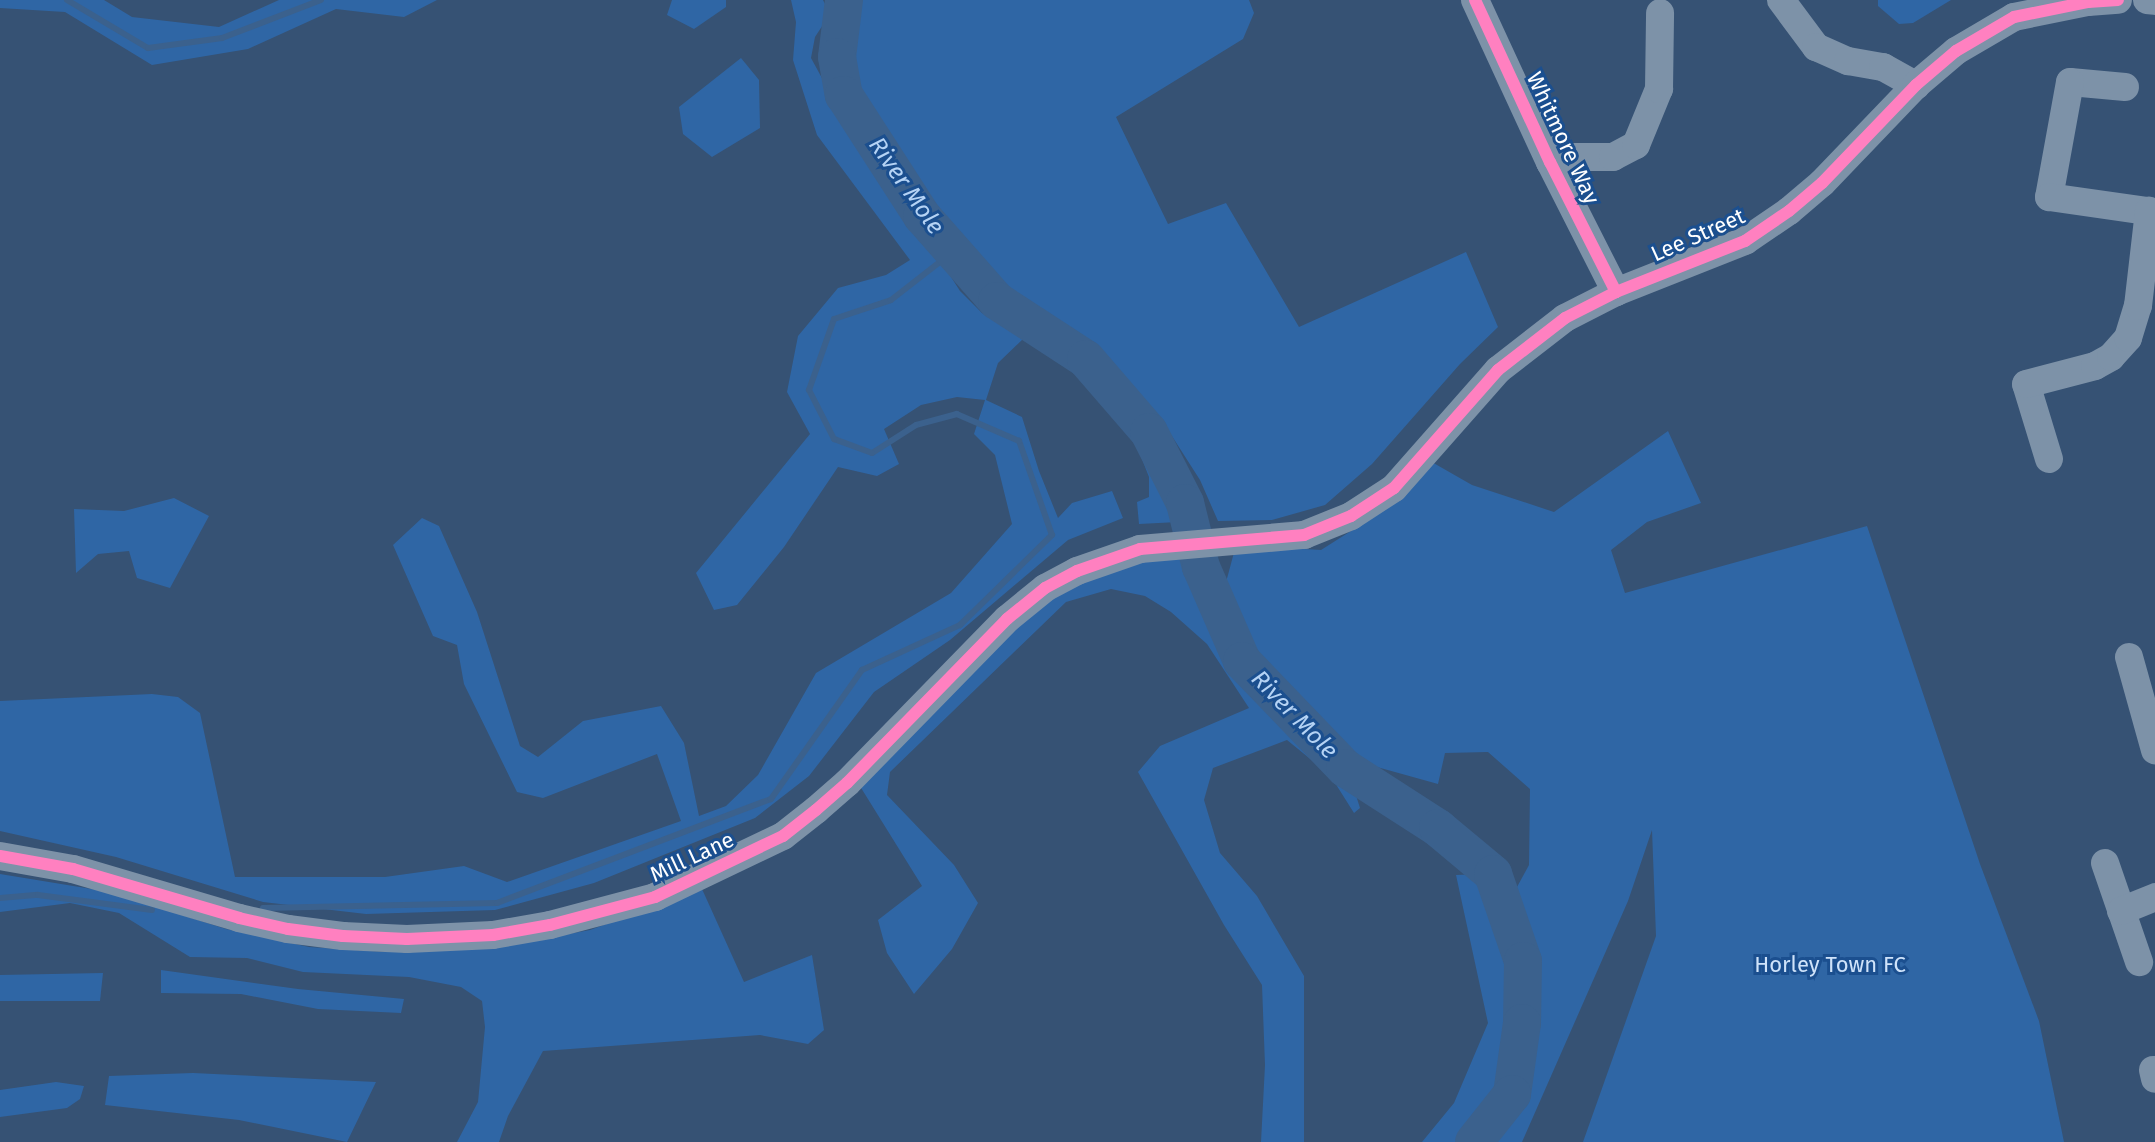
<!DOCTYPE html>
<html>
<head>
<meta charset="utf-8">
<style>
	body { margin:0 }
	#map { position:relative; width:2155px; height:1142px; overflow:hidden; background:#365274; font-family:"Fira Sans",sans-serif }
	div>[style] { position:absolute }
	.green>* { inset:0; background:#2f66a5 }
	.stream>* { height:6px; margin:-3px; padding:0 3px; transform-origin:3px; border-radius:3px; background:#3b618d }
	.river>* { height:38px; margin:-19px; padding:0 19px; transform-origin:19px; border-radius:19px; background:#3b618d }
	.minor>* { height:28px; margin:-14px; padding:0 14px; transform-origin:14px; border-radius:14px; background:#7d92a8 }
	.cycleway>* { height:12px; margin:-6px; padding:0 6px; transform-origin:6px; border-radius:6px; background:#ff80c0 }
	span { translate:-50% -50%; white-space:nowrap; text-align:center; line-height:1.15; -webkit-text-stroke:6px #1b4f8f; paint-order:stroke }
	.street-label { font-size:22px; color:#fff }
	.park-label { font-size:22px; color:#cfe3fa }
	.water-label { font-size:24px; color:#b5d3f5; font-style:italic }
</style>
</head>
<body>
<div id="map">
	<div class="green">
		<div style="clip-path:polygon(0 0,104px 0,132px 17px,219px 27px,279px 0,437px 0,404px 17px,336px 9px,248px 49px,152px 65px,65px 12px,0 8px)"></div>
		<div style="clip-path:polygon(672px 0,726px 0,726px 7px,694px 29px,667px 15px)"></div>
		<div style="clip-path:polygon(791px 0,823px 0,830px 14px,815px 37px,811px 58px,882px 188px,932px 247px,960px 291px,982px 313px,1023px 339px,998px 363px,986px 400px,1022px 417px,1039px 471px,1058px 518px,1072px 503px,1112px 491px,1123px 518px,1068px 540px,950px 640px,874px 692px,809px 776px,755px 818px,594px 883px,495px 910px,366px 914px,263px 902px,116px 857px,0 831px,0 701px,152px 694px,178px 697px,200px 713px,235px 877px,385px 877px,464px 866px,507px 882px,681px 821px,657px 754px,543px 798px,517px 792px,464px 684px,457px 645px,433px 636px,393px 545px,422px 518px,439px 526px,477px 612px,520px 746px,538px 757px,583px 721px,661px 706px,684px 743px,699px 816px,726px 806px,758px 775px,816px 673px,951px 593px,1012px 524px,995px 455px,974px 434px,985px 400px,957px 397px,921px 405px,884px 429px,899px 464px,877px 476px,838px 467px,784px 547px,737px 605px,714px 610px,696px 573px,810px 434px,787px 392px,798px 336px,838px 288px,886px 275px,910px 260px,817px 135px,793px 60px,796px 22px)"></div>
		<div style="clip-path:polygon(851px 0,1249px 0,1254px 13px,1243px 39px,1116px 117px,1168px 224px,1226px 203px,1299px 327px,1466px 252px,1498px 327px,1460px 364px,1372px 464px,1325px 505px,1272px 520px,1218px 521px,1200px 480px,1168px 430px,1122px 378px,1075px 337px,1019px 307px,995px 275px,940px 219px,900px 166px,851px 93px,845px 46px)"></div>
		<div style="clip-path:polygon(1878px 0,1951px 0,1913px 23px,1899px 24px,1878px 6px)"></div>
		<div style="clip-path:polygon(741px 58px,759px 80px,760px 128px,712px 157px,683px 134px,679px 107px)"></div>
		<div style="clip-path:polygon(1668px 431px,1701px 503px,1647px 522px,1611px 550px,1625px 593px,1867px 526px,1980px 864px,2039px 1021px,2064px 1142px,1583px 1142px,1656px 936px,1652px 830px,1628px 901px,1522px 1142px,1489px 1142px,1525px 1086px,1539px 961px,1517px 887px,1529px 865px,1530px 789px,1488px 752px,1445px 753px,1438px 784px,1359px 762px,1260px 666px,1225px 586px,1236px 545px,1321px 550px,1370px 519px,1430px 461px,1472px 485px,1554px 512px)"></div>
		<div style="clip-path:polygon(1145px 450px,1161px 474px,1178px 522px,1139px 524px,1137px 502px,1149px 497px,1149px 477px,1140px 454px)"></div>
		<div style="clip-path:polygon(174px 498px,209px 516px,170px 588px,137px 578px,129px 551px,98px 554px,76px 573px,74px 509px,124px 511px)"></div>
		<div style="clip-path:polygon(1183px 559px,1223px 640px,1262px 699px,1354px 789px,1360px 808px,1354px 813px,1330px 775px,1287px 740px,1213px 768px,1204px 800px,1220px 853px,1257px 896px,1304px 976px,1304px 1142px,1261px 1142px,1265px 1065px,1262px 985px,1224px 925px,1138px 772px,1160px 746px,1249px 708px,1207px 644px,1171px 612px,1145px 596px,1111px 589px,1066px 602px,890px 772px,887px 795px,954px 865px,978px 903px,952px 949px,914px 994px,887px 953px,878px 920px,922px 886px,858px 783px,1011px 621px,1111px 563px)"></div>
		<div style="clip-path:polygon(0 874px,110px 892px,226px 929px,309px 947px,385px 952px,515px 944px,590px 930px,702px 889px,744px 982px,812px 955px,824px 1030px,808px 1044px,760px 1035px,543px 1051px,508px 1116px,499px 1142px,457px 1142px,478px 1102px,485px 1027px,482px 1001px,461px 987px,409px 977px,303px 972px,247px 958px,190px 957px,119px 913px,70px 903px,0 912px)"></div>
		<div style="clip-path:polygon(1483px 874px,1507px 941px,1514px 1005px,1500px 1079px,1458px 1142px,1422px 1142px,1454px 1103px,1488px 1023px,1456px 875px)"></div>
		<div style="clip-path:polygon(161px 970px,298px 989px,404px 999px,401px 1013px,318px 1009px,241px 994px,161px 993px)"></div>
		<div style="clip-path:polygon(103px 973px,100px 1001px,0 1001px,0 975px)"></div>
		<div style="clip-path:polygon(193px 1073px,376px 1082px,347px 1142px,239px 1120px,105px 1105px,109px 1076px)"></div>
		<div style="clip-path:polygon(56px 1082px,84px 1086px,80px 1099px,67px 1108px,0 1117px,0 1090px)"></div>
	</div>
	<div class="stream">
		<div style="left:67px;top:0;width:94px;rotate:30.7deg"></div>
		<div style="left:148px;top:48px;width:75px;rotate:-7.7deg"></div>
		<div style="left:222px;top:38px;width:106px;rotate:-21deg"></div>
		<div style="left:0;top:898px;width:38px;rotate:-5deg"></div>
		<div style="left:38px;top:895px;width:115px;rotate:7.5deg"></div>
		<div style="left:263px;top:908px;width:234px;rotate:-1.2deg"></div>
		<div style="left:497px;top:903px;width:293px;rotate:-20.8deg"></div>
		<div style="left:771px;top:799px;width:158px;rotate:-54.8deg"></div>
		<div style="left:862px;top:670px;width:108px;rotate:-24.7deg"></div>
		<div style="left:960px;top:625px;width:129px;rotate:-44.4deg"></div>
		<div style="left:1052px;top:535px;width:100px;rotate:-109.3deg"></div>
		<div style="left:1019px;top:441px;width:68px;rotate:-156.5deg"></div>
		<div style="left:957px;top:414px;width:42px;rotate:165deg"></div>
		<div style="left:916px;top:425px;width:52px;rotate:147.5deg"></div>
		<div style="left:872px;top:453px;width:40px;rotate:-159.8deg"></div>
		<div style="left:834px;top:439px;width:55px;rotate:-117deg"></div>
		<div style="left:809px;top:390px;width:75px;rotate:-70.6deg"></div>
		<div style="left:834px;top:319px;width:60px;rotate:-18.4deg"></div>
		<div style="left:891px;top:300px;width:80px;rotate:-37.9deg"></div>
	</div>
	<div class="river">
		<div style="left:844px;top:0;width:57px;rotate:97deg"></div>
		<div style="left:837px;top:57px;width:39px;rotate:80deg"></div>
		<div style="left:844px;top:95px;width:144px;rotate:57.2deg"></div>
		<div style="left:922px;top:216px;width:113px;rotate:48.6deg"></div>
		<div style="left:997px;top:301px;width:106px;rotate:33.1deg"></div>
		<div style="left:1086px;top:359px;width:96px;rotate:49.2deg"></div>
		<div style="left:1149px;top:432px;width:80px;rotate:63.1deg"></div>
		<div style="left:1185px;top:503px;width:66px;rotate:76deg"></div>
		<div style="left:1201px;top:567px;width:103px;rotate:66.4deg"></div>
		<div style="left:1242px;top:661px;width:149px;rotate:46.1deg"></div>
		<div style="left:1345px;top:768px;width:111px;rotate:32.8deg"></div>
		<div style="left:1438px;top:828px;width:72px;rotate:39.9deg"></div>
		<div style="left:1493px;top:874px;width:92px;rotate:71deg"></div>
		<div style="left:1523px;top:961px;width:62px;rotate:90.9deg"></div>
		<div style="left:1522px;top:1023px;width:72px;rotate:98deg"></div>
		<div style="left:1512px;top:1094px;width:61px;rotate:128.4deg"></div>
	</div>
	<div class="minor">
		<div style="left:1475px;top:0;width:179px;rotate:65.2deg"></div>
		<div style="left:1550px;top:162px;width:146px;rotate:63.1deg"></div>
		<div style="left:1781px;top:0;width:59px;rotate:53.3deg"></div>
		<div style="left:1816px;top:47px;width:35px;rotate:24deg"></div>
		<div style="left:1848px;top:61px;width:36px;rotate:10deg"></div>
		<div style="left:1883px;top:67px;width:38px;rotate:29deg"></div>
		<div style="left:2147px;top:0;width:8px;rotate:7deg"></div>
		<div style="left:2125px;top:87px;width:55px;rotate:-174.8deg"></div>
		<div style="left:2070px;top:82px;width:117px;rotate:100.3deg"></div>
		<div style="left:2049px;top:197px;width:107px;rotate:8.1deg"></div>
		<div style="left:1550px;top:162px;width:26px;rotate:-11deg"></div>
		<div style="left:1576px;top:157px;width:37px"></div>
		<div style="left:1613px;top:157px;width:26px;rotate:-28deg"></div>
		<div style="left:1636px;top:145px;width:61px;rotate:-67.7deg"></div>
		<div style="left:1659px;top:89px;width:76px;rotate:-89.2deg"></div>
		<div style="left:2049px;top:459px;width:78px;rotate:-107deg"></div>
		<div style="left:2026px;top:384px;width:71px;rotate:-14.6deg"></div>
		<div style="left:2095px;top:366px;width:18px;rotate:-29deg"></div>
		<div style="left:2111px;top:357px;width:25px;rotate:-48deg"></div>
		<div style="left:2128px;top:338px;width:34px;rotate:-73deg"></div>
		<div style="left:2138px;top:306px;width:96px;rotate:-83.4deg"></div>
		<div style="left:2129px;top:657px;width:97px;rotate:74.4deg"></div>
		<div style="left:0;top:856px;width:74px;rotate:10.1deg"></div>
		<div style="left:73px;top:869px;width:173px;rotate:16.4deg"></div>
		<div style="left:239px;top:918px;width:50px;rotate:12.7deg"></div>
		<div style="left:288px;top:929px;width:55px;rotate:7.3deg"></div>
		<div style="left:343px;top:936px;width:64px;rotate:2.7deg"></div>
		<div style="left:407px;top:939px;width:86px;rotate:-2.7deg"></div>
		<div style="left:493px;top:935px;width:58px;rotate:-10deg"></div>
		<div style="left:550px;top:925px;width:109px;rotate:-14.9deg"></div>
		<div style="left:655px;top:897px;width:142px;rotate:-25.5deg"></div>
		<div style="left:783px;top:836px;width:42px;rotate:-38.2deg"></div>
		<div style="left:816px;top:810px;width:41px;rotate:-41.1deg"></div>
		<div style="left:847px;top:783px;width:229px;rotate:-45.7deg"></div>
		<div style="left:1007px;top:619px;width:49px;rotate:-39.2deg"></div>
		<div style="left:1045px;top:588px;width:36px;rotate:-28deg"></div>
		<div style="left:1077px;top:571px;width:67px;rotate:-19.2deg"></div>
		<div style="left:1140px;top:549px;width:165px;rotate:-4.9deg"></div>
		<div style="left:1304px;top:535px;width:51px;rotate:-22deg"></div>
		<div style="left:1351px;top:516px;width:51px;rotate:-33.1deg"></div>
		<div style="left:1394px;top:488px;width:157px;rotate:-48.6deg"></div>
		<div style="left:1498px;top:370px;width:85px;rotate:-37.8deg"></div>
		<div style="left:1565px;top:318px;width:57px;rotate:-27deg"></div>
		<div style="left:1616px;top:292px;width:139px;rotate:-21.6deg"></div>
		<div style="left:1745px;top:241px;width:53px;rotate:-34.3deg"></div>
		<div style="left:1789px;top:211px;width:43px;rotate:-40.3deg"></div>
		<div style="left:1822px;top:183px;width:136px;rotate:-46.2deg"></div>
		<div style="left:1916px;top:85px;width:52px;rotate:-40.4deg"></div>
		<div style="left:1956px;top:51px;width:67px;rotate:-30.4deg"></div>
		<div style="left:2014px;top:17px;width:76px;rotate:-11.5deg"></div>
		<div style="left:2088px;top:2px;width:30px;rotate:-4deg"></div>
		<div style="left:2105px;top:863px;width:105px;rotate:71deg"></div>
		<div style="left:2121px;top:911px;width:37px;rotate:-22deg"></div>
		<div style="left:2153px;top:1070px;width:9px;rotate:77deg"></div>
	</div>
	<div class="cycleway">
		<div style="left:1475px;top:0;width:179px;rotate:65.2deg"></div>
		<div style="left:1550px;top:162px;width:146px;rotate:63.1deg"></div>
		<div style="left:0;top:856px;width:74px;rotate:10.1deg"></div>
		<div style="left:73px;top:869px;width:173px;rotate:16.4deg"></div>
		<div style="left:239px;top:918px;width:50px;rotate:12.7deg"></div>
		<div style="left:288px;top:929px;width:55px;rotate:7.3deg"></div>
		<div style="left:343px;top:936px;width:64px;rotate:2.7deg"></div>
		<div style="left:407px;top:939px;width:86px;rotate:-2.7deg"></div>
		<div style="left:493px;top:935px;width:58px;rotate:-10deg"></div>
		<div style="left:550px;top:925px;width:109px;rotate:-14.9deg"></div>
		<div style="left:655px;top:897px;width:142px;rotate:-25.5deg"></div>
		<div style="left:783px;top:836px;width:42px;rotate:-38.2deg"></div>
		<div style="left:816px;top:810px;width:41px;rotate:-41.1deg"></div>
		<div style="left:847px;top:783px;width:229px;rotate:-45.7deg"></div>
		<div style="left:1007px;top:619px;width:49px;rotate:-39.2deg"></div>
		<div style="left:1045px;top:588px;width:36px;rotate:-28deg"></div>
		<div style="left:1077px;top:571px;width:67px;rotate:-19.2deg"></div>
		<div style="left:1140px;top:549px;width:165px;rotate:-4.9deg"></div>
		<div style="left:1304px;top:535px;width:51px;rotate:-22deg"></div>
		<div style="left:1351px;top:516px;width:51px;rotate:-33.1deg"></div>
		<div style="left:1394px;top:488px;width:157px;rotate:-48.6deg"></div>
		<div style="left:1498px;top:370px;width:85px;rotate:-37.8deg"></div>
		<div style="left:1565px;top:318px;width:57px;rotate:-27deg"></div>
		<div style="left:1616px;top:292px;width:139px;rotate:-21.6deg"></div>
		<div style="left:1745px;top:241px;width:53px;rotate:-34.3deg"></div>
		<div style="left:1789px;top:211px;width:43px;rotate:-40.3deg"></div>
		<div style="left:1822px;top:183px;width:136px;rotate:-46.2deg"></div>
		<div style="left:1916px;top:85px;width:52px;rotate:-40.4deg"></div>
		<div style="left:1956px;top:51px;width:67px;rotate:-30.4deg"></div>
		<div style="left:2014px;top:17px;width:76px;rotate:-11.5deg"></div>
		<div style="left:2088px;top:2px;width:30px;rotate:-4deg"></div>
	</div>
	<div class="street-label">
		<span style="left:1563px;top:138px;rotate:65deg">Whitmore Way</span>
		<span style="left:1698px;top:235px;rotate:-24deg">Lee Street</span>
		<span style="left:692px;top:857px;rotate:-25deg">Mill Lane</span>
	</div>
	<div class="park-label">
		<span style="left:1830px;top:965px">Horley Town FC</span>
	</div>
	<div class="water-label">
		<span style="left:906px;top:186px;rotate:55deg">River Mole</span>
		<span style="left:1294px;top:715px;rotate:46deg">River Mole</span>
	</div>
</div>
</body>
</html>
